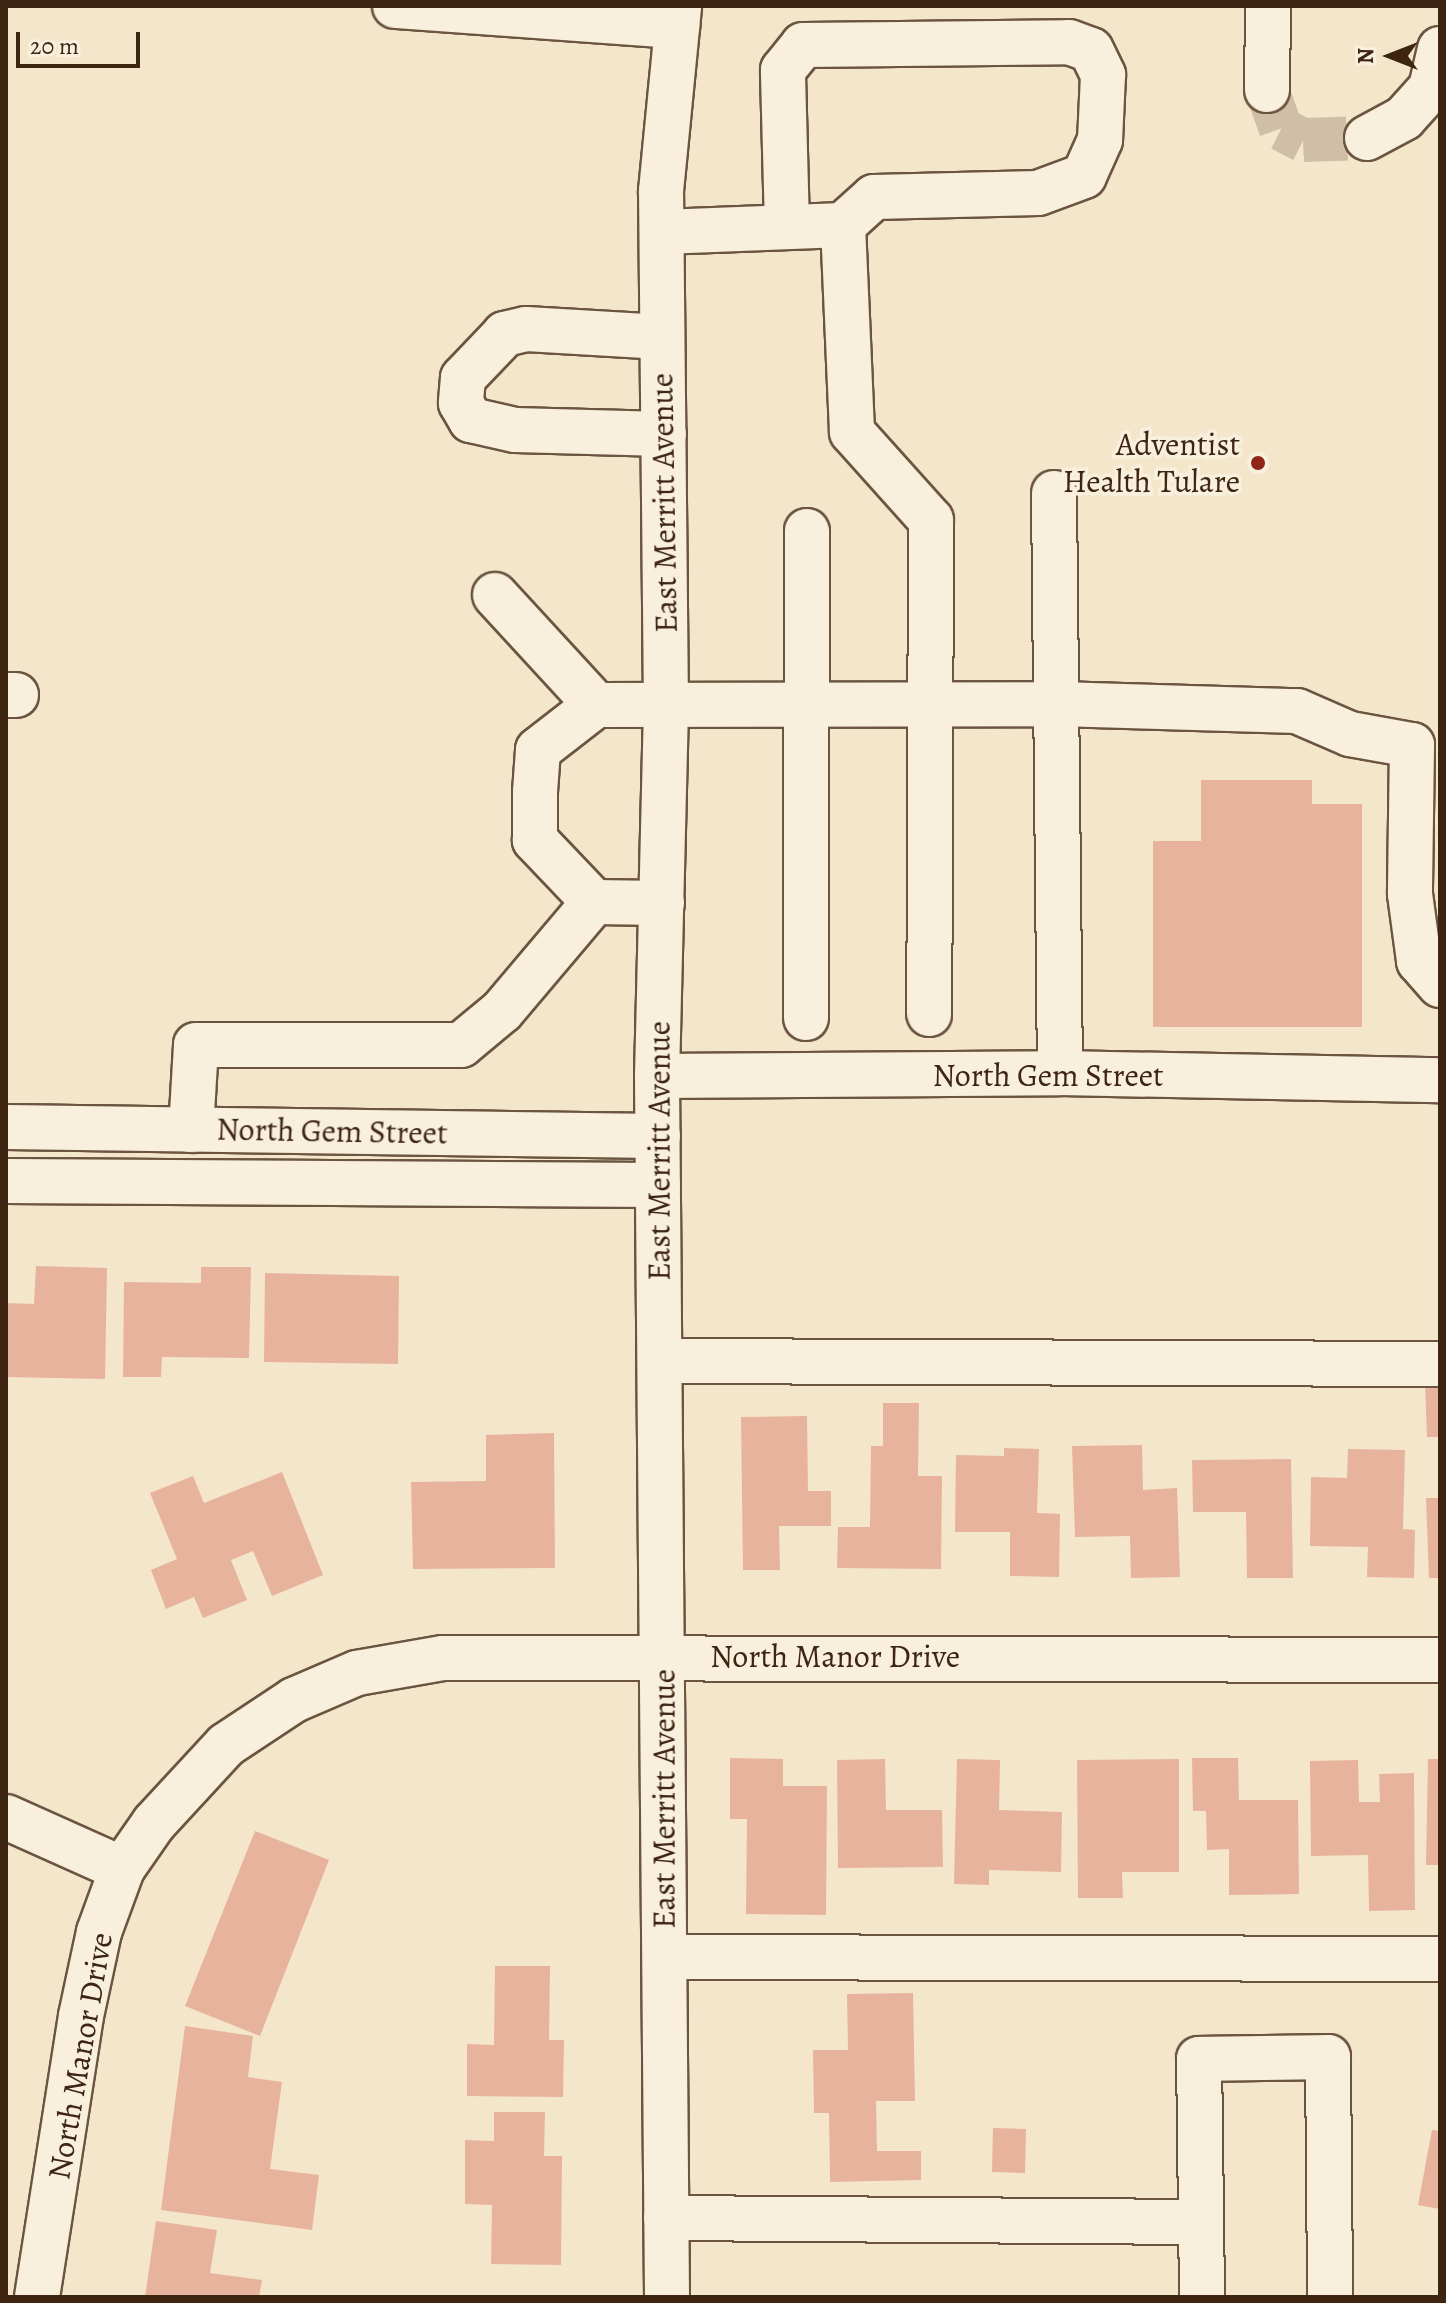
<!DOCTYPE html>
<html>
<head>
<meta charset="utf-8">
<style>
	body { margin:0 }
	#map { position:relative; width:1446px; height:2303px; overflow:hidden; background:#f4e6cb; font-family:Alegreya,serif }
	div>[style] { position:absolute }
	.building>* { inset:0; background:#e7b39d }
	.minor-tunnel>* { height:44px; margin-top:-22px; transform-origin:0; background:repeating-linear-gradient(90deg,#d0bfa6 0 44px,transparent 0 66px) }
	.roads { filter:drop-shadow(2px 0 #6c5540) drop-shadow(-2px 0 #6c5540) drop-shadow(0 2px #6c5540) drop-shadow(0 -2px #6c5540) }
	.minor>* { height:44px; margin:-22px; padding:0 22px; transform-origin:22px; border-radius:22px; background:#f8efdd }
	.dots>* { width:22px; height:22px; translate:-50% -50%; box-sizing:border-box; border:4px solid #f8efdd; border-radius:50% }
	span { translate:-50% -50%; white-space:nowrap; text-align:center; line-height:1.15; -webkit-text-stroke:7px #f8efdd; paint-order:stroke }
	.poi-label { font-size:32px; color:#3e2512 }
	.right { translate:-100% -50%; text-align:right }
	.street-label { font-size:32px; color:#3e2512 }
	.frame { position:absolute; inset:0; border:8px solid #3e2512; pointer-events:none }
	.north { position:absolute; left:1350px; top:16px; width:80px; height:80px; -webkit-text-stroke:6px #f8efdd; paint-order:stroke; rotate:270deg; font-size:22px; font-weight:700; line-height:32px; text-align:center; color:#3e2512 }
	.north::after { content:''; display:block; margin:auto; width:28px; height:36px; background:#3e2512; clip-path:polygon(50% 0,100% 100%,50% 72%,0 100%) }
	.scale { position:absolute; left:16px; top:32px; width:124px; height:36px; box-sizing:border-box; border:4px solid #3e2512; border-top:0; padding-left:10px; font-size:24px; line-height:28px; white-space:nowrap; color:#3e2512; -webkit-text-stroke:6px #f8efdd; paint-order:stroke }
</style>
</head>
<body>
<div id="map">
	<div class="building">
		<div style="clip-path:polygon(1201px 780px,1312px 780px,1312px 804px,1362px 804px,1362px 1027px,1153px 1027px,1153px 841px,1201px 841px)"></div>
		<div style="clip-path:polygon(36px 1266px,107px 1268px,105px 1379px,6px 1377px,6px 1303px,34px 1304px)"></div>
		<div style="clip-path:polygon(201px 1267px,251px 1267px,249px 1358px,162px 1357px,161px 1377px,123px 1377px,124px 1282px,201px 1283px)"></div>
		<div style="clip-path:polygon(265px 1273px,399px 1276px,398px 1364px,264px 1362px)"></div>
		<div style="clip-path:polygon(1425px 1383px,1440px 1383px,1440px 1437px,1427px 1437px)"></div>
		<div style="clip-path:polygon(883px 1403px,919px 1403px,918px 1476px,942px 1476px,941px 1569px,837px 1568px,838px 1527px,870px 1527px,871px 1446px,883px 1446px)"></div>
		<div style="clip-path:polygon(807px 1416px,808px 1491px,831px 1491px,831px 1526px,779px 1526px,780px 1570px,743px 1570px,741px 1417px)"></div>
		<div style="clip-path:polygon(554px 1433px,555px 1568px,413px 1569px,411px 1482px,486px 1481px,486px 1435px)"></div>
		<div style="clip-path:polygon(1142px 1445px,1143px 1490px,1177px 1488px,1180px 1577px,1131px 1578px,1130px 1536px,1075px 1537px,1072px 1446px)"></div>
		<div style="clip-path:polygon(1004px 1448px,1039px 1449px,1037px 1513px,1060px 1514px,1059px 1577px,1010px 1576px,1010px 1532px,955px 1532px,956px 1455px,1004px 1456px)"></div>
		<div style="clip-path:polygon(1348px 1449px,1405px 1450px,1403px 1529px,1415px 1530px,1414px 1578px,1367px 1577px,1368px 1547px,1310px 1546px,1311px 1477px,1347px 1478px)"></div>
		<div style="clip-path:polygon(1291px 1459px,1293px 1578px,1247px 1578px,1246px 1512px,1193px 1512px,1192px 1460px)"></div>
		<div style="clip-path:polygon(282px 1472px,323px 1575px,272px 1596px,253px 1551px,231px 1560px,247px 1600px,203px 1618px,194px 1597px,166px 1609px,151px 1570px,177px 1559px,150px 1493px,193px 1476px,204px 1503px)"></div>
		<div style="clip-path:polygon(1426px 1498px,1440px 1498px,1440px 1578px,1429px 1578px)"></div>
		<div style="clip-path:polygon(730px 1758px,783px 1759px,783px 1786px,827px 1786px,826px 1915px,746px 1914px,747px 1819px,730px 1819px)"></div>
		<div style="clip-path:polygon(1192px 1758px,1238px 1758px,1239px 1800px,1298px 1800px,1299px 1894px,1229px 1895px,1229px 1849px,1207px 1850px,1206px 1811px,1193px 1811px)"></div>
		<div style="clip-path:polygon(885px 1759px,886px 1810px,942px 1810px,943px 1867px,838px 1868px,837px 1760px)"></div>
		<div style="clip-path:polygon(957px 1759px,1000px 1760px,999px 1810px,1062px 1812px,1061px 1872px,989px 1870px,989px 1885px,954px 1884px)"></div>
		<div style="clip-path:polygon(1179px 1759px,1179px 1872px,1122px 1872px,1123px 1898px,1078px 1898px,1077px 1760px)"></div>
		<div style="clip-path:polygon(1428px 1759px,1440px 1759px,1440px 1865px,1426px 1865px)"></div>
		<div style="clip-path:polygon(1358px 1760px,1359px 1802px,1380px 1802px,1379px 1774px,1414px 1773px,1415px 1910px,1369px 1911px,1368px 1855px,1311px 1856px,1310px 1761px)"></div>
		<div style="clip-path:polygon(255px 1831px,329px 1860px,260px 2036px,185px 2006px)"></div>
		<div style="clip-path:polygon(495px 1966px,550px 1966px,549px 2040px,564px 2040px,563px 2097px,467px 2096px,467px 2044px,494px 2045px)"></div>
		<div style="clip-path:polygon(913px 1993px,915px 2101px,876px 2101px,877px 2151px,921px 2151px,921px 2180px,830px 2182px,829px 2113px,814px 2113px,813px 2050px,848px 2050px,847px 1994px)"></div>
		<div style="clip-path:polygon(185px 2026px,253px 2036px,248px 2077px,282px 2082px,270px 2169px,319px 2175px,312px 2230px,161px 2210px)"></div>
		<div style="clip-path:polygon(494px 2112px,545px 2112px,544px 2156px,562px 2156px,561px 2265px,491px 2264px,492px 2205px,465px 2204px,465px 2140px,494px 2141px)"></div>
		<div style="clip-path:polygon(993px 2128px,1026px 2129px,1025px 2173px,992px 2172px)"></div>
		<div style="clip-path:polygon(1432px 2130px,1440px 2131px,1440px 2209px,1418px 2205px)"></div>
		<div style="clip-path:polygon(156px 2221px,217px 2230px,210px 2273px,262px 2280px,259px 2297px,145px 2297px)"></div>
	</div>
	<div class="minor-tunnel">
		<div style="left:1267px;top:90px;width:41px;rotate:70.3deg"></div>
		<div style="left:1281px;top:129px;width:25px;rotate:27deg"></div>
		<div style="left:1303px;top:140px;width:64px;rotate:-1.8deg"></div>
	</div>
	<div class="roads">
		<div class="minor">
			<div style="left:395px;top:6px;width:283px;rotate:4.1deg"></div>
			<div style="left:1267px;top:90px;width:84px;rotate:-89.3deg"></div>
			<div style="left:1367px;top:138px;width:42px;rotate:-28.4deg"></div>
			<div style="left:1404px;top:118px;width:40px;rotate:-48deg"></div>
			<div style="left:1431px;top:88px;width:40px;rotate:-77deg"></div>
			<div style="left:787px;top:227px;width:157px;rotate:-91.5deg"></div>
			<div style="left:783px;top:70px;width:32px;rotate:-51deg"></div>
			<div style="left:803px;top:45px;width:266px;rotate:-0.6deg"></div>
			<div style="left:1069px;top:42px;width:23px;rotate:20deg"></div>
			<div style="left:1091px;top:50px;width:28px;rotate:64deg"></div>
			<div style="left:1103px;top:75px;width:65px;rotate:92.6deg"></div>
			<div style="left:1100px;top:140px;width:39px;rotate:114deg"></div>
			<div style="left:1084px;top:176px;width:49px;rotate:159.7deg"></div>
			<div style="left:1038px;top:193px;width:164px;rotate:178.6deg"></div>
			<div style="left:874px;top:197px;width:42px;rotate:137.9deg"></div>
			<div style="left:662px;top:232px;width:181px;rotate:-2.2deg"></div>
			<div style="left:843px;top:225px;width:207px;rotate:87.5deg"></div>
			<div style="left:852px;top:432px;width:118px;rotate:48.1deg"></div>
			<div style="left:931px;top:520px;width:494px;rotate:90.2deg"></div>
			<div style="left:662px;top:337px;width:136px;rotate:-176.6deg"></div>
			<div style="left:526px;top:329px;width:22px;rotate:167deg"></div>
			<div style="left:505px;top:334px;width:61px;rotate:133.7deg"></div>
			<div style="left:463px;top:378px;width:25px;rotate:95deg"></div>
			<div style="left:461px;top:403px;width:20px;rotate:60deg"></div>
			<div style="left:471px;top:420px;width:45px;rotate:12.8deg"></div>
			<div style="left:515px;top:430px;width:149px;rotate:1.5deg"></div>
			<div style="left:1054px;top:493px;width:580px;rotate:89.41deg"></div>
			<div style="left:495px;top:595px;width:149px;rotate:47.4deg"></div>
			<div style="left:6px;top:695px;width:10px"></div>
			<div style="left:594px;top:902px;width:86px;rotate:-133.6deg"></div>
			<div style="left:535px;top:840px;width:48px;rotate:-90deg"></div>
			<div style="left:535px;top:792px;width:42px;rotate:-85.9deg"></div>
			<div style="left:538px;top:750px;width:73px;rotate:-37.8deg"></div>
			<div style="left:596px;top:705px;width:461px;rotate:-0.1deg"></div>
			<div style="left:1057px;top:704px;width:240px;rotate:1.7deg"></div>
			<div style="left:1297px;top:711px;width:58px;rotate:23.5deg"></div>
			<div style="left:1350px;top:734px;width:63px;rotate:10.1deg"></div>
			<div style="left:1412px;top:745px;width:149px;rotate:90.8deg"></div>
			<div style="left:1410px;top:894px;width:68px;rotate:82.3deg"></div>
			<div style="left:1419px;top:961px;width:32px;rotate:49deg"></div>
			<div style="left:806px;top:1018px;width:487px;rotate:-89.9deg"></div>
			<div style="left:657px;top:1076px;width:403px;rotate:-0.4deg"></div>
			<div style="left:1060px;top:1073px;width:380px;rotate:1.1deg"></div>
			<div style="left:6px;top:1127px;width:652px;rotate:0.79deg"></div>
			<div style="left:191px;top:1130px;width:85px;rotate:-86.6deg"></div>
			<div style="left:196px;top:1045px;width:265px"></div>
			<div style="left:461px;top:1045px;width:53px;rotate:-39.7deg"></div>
			<div style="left:502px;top:1011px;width:143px;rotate:-49.8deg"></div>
			<div style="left:594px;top:902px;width:68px;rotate:0.8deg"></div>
			<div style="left:6px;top:1181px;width:652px;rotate:0.35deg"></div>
			<div style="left:660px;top:1361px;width:780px;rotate:0.22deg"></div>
			<div style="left:6px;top:1817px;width:127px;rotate:24.1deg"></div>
			<div style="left:665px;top:1957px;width:775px;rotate:0.15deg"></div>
			<div style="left:666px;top:2218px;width:535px;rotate:0.43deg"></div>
			<div style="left:37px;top:2297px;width:284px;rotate:-81.1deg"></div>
			<div style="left:81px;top:2016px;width:86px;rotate:-77.9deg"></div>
			<div style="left:99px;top:1932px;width:67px;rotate:-69.9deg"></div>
			<div style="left:122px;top:1869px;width:56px;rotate:-55.2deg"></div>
			<div style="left:154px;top:1823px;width:106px;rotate:-47.3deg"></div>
			<div style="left:226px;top:1745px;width:82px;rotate:-33.5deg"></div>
			<div style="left:294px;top:1700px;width:69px;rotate:-23.2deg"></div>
			<div style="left:357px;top:1673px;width:87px;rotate:-9.9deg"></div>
			<div style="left:443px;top:1658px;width:997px;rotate:0.11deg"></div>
			<div style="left:667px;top:2297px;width:1221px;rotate:-90.47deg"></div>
			<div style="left:657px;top:1076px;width:368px;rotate:-88.6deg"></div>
			<div style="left:666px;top:708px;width:517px;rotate:-90.55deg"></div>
			<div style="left:661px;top:191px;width:186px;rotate:-84.4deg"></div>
			<div style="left:1202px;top:2297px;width:238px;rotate:-90.7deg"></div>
			<div style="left:1199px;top:2059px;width:129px;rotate:-0.9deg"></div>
			<div style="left:1328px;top:2057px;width:240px;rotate:89.5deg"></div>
		</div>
	</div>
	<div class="dots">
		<div style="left:1258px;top:463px;background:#8f2418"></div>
	</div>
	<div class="poi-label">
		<span class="right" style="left:1240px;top:463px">Adventist<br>Health Tulare</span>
	</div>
	<div class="street-label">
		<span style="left:664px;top:503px;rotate:-91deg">East Merritt Avenue</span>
		<span style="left:1048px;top:1075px">North Gem Street</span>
		<span style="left:332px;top:1131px;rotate:1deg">North Gem Street</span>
		<span style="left:659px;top:1151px;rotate:-90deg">East Merritt Avenue</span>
		<span style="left:835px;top:1656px">North Manor Drive</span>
		<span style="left:664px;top:1799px;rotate:-90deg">East Merritt Avenue</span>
		<span style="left:80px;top:2056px;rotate:-80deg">North Manor Drive</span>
	</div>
	<div class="frame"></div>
	<div class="north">N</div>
	<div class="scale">20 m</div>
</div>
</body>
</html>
